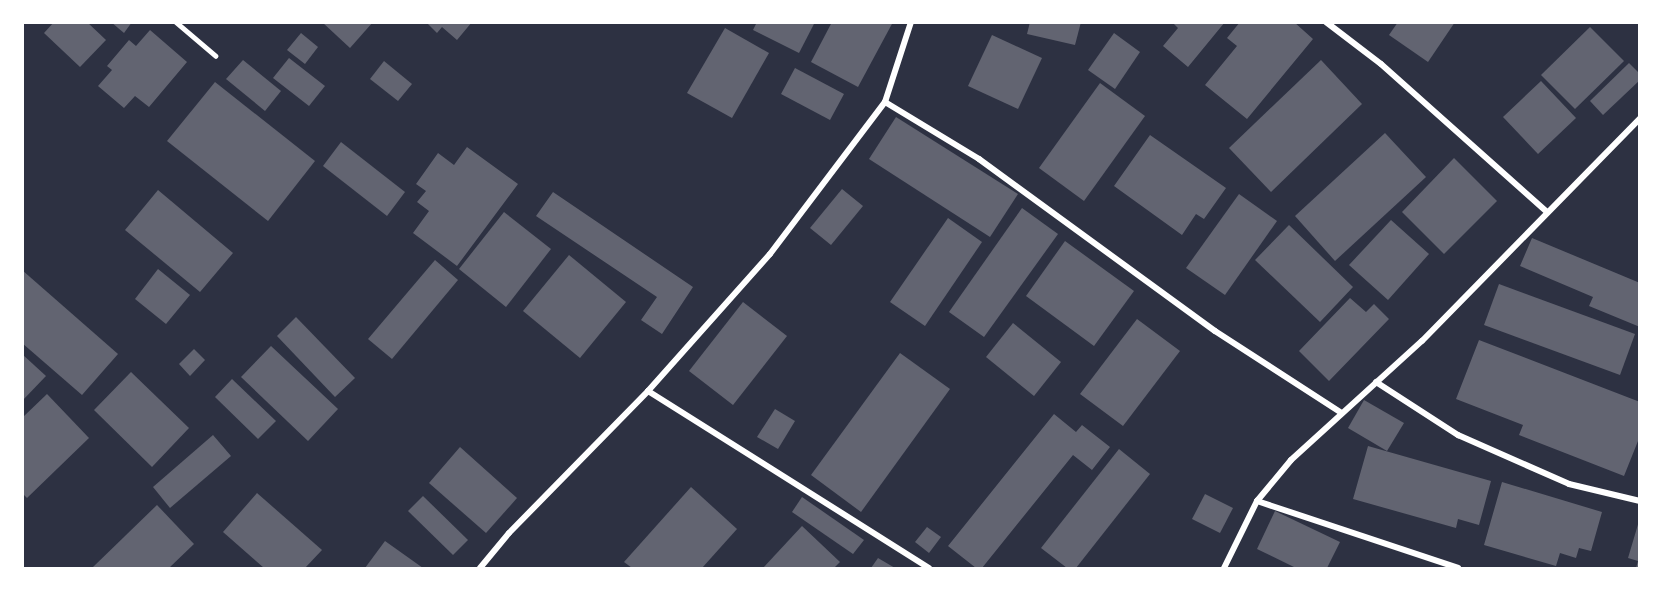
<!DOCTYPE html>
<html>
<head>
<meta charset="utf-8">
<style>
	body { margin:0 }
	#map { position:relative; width:1662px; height:591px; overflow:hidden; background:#2d3142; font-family:"Noto Sans",sans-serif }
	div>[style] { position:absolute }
	.building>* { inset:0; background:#626471 }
	.service>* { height:4.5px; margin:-2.25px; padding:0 2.25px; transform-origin:2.25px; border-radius:2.25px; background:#fff }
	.minor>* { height:6px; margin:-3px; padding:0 3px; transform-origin:3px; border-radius:3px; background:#fff }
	span { translate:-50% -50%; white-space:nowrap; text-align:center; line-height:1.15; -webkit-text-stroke:6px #fff; paint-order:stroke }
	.frame { position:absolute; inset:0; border:24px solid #fff; pointer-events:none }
</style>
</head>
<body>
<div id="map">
	<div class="building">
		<div style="clip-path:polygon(54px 22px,87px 22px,106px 40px,80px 67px,44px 33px)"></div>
		<div style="clip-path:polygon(111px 22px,132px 22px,124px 33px)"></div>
		<div style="clip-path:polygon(322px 22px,373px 22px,350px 48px)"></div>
		<div style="clip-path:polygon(426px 22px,472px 22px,457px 40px,442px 27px,437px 33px)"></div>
		<div style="clip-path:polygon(757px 22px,815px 22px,799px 53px,753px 30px)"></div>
		<div style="clip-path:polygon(832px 22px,893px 22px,858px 87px,811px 62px)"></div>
		<div style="clip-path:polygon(1030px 22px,1081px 22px,1075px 45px,1027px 34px)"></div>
		<div style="clip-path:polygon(1172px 22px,1225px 22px,1188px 67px,1163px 46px,1178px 28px)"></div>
		<div style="clip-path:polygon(1240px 22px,1294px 22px,1313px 39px,1247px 119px,1205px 85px,1237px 46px,1227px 38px)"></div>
		<div style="clip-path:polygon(1398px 22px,1455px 22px,1428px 62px,1389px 35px)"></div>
		<div style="clip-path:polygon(1590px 27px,1624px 61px,1575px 109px,1541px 75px)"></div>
		<div style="clip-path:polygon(725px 28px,769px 53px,732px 118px,687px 93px)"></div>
		<div style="clip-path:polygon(150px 30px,187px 62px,149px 107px,135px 96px,124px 108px,98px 86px,112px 70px,107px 66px,129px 40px,136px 46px)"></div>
		<div style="clip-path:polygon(301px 33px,318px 47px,305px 64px,287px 50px)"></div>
		<div style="clip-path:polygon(1114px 33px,1140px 52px,1115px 89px,1088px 70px)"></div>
		<div style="clip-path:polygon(992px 35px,1042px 58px,1018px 109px,968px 86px)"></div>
		<div style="clip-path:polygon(289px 58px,325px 86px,309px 106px,273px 78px)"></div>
		<div style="clip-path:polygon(243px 60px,281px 91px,265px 111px,226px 79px)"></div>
		<div style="clip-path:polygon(1321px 60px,1362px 104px,1271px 192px,1229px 148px)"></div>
		<div style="clip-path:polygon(384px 61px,412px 84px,398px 101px,370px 79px)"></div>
		<div style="clip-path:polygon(1629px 63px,1640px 74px,1640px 80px,1603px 115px,1590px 101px)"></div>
		<div style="clip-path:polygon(795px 68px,844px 94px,830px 120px,781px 94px)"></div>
		<div style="clip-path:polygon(1541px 81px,1576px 118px,1538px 154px,1503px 117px)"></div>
		<div style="clip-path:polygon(215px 82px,315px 161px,268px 221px,167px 141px)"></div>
		<div style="clip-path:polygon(1100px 83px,1145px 116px,1084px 201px,1039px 168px)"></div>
		<div style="clip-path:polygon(896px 117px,1018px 194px,990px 237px,869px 159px)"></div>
		<div style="clip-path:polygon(1385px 133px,1426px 177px,1335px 261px,1295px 216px)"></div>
		<div style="clip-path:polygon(1150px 135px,1226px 188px,1204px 219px,1196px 214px,1182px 235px,1114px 186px)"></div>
		<div style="clip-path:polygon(341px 142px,405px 192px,387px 216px,323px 166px)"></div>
		<div style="clip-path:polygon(467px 147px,518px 184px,457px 266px,413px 233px,429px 211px,417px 202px,426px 191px,416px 184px,438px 153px,454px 165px)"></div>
		<div style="clip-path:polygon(1454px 158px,1497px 201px,1444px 254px,1402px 212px)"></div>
		<div style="clip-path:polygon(842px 189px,863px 206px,831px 245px,810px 228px)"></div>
		<div style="clip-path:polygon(158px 190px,233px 253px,200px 292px,125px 230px)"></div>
		<div style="clip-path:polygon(553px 192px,693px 287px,662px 334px,641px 320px,657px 297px,536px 216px)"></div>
		<div style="clip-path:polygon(1239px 194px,1277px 221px,1225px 295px,1186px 268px)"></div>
		<div style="clip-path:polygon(1022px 208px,1058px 234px,984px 337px,949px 312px)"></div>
		<div style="clip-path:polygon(504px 212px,551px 249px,506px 307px,459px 269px)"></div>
		<div style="clip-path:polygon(948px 218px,982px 242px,925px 326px,890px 302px)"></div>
		<div style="clip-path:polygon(1391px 220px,1429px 254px,1388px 300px,1349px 265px)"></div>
		<div style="clip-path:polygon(1289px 225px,1353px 287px,1320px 322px,1255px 260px)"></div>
		<div style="clip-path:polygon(1532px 238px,1640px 283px,1640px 327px,1589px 306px,1593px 297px,1520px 266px)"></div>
		<div style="clip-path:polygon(1065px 241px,1134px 291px,1094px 346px,1026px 296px)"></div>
		<div style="clip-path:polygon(569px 255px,626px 302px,580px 358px,523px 311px)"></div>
		<div style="clip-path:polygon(435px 260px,458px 280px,392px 359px,368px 339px)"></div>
		<div style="clip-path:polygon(158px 269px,190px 295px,166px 324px,135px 299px)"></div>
		<div style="clip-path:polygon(22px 270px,118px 354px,82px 395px,22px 343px)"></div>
		<div style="clip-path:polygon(1499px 284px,1635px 334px,1620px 375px,1484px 325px)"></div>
		<div style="clip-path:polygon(1350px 298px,1366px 312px,1374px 304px,1389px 319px,1329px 381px,1299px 351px)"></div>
		<div style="clip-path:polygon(743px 302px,787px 336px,733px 405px,689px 371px)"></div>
		<div style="clip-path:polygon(296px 317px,355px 378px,335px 397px,277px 336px)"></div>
		<div style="clip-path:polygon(1137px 319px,1180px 351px,1123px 426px,1080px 394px)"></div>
		<div style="clip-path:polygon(1013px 323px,1061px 362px,1034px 396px,986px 357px)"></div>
		<div style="clip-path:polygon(1479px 340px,1640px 402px,1640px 436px,1624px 476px,1519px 435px,1523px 425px,1456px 399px)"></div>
		<div style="clip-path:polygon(271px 346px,338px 409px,308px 441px,241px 377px)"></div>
		<div style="clip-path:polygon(194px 349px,205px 360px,190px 376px,179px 364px)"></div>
		<div style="clip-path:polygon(900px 353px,950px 389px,861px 512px,811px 475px)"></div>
		<div style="clip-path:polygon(22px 354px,46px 376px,22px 401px)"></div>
		<div style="clip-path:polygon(131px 372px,189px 428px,152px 467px,94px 410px)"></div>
		<div style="clip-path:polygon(232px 379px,276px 421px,258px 439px,215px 397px)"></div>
		<div style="clip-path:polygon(47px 394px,89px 438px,27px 498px,22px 493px,22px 418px)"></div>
		<div style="clip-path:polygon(1364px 400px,1404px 423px,1387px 451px,1348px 428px)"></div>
		<div style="clip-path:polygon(775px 409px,795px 421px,778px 449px,757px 437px)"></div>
		<div style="clip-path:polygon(1054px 414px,1076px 432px,1082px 425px,1110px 447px,1092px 470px,1073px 455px,982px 568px,976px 568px,948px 546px)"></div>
		<div style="clip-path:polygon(213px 435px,231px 456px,170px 508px,153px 487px)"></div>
		<div style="clip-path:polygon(1368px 446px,1491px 481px,1479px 525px,1458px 519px,1456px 528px,1353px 499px)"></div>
		<div style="clip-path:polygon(460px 447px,517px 498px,486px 533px,429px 483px)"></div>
		<div style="clip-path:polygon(1119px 449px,1150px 474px,1076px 568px,1067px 568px,1041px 548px)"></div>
		<div style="clip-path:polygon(1502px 482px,1602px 512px,1591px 551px,1579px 548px,1576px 558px,1560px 553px,1556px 566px,1484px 545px)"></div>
		<div style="clip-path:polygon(691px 487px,737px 529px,702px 568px,632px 568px,624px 562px)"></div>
		<div style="clip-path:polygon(257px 493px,322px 550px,305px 568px,264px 568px,223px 532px)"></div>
		<div style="clip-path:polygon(1205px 494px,1233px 508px,1220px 533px,1192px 519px)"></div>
		<div style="clip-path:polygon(423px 496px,468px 540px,453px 555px,408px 511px)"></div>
		<div style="clip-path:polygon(802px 497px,864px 540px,853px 554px,792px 512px)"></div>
		<div style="clip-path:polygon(157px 505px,194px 544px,169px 568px,92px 568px)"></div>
		<div style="clip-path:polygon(1275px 511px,1340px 542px,1327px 568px,1296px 568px,1257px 549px)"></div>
		<div style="clip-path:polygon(1639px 521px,1640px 568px,1636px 568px,1638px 561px,1628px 558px)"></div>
		<div style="clip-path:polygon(802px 526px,840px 562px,834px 568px,763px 568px)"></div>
		<div style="clip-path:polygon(927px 527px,941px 537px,929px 553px,915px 542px)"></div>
		<div style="clip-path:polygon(385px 541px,423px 568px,365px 568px)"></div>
		<div style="clip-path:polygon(878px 558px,895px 568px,871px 568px)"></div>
	</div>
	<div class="service">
		<div style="left:176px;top:22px;width:52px;rotate:40.4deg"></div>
	</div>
	<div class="minor">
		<div style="left:1326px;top:22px;width:69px;rotate:37.4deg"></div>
		<div style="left:1381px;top:64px;width:222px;rotate:41.7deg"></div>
		<div style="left:885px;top:102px;width:110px;rotate:31.2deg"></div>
		<div style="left:979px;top:159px;width:292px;rotate:36.1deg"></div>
		<div style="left:1215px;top:331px;width:149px;rotate:32.9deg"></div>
		<div style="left:1376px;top:382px;width:98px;rotate:32.9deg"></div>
		<div style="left:1458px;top:435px;width:121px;rotate:23.8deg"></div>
		<div style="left:1569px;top:484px;width:73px;rotate:13.5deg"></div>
		<div style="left:648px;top:391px;width:332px;rotate:32.2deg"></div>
		<div style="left:1257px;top:501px;width:212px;rotate:18.4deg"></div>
		<div style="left:480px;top:568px;width:45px;rotate:-50.4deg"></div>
		<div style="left:509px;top:533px;width:199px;rotate:-45.6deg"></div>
		<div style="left:648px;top:391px;width:183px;rotate:-48.3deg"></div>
		<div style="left:770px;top:254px;width:191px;rotate:-52.9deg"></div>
		<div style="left:885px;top:102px;width:84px;rotate:-72deg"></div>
		<div style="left:1224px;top:568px;width:75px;rotate:-63.8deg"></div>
		<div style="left:1257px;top:501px;width:53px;rotate:-50.3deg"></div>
		<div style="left:1291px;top:460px;width:177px;rotate:-42.3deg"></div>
		<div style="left:1422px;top:341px;width:312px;rotate:-45.6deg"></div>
	</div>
	<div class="frame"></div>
</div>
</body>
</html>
